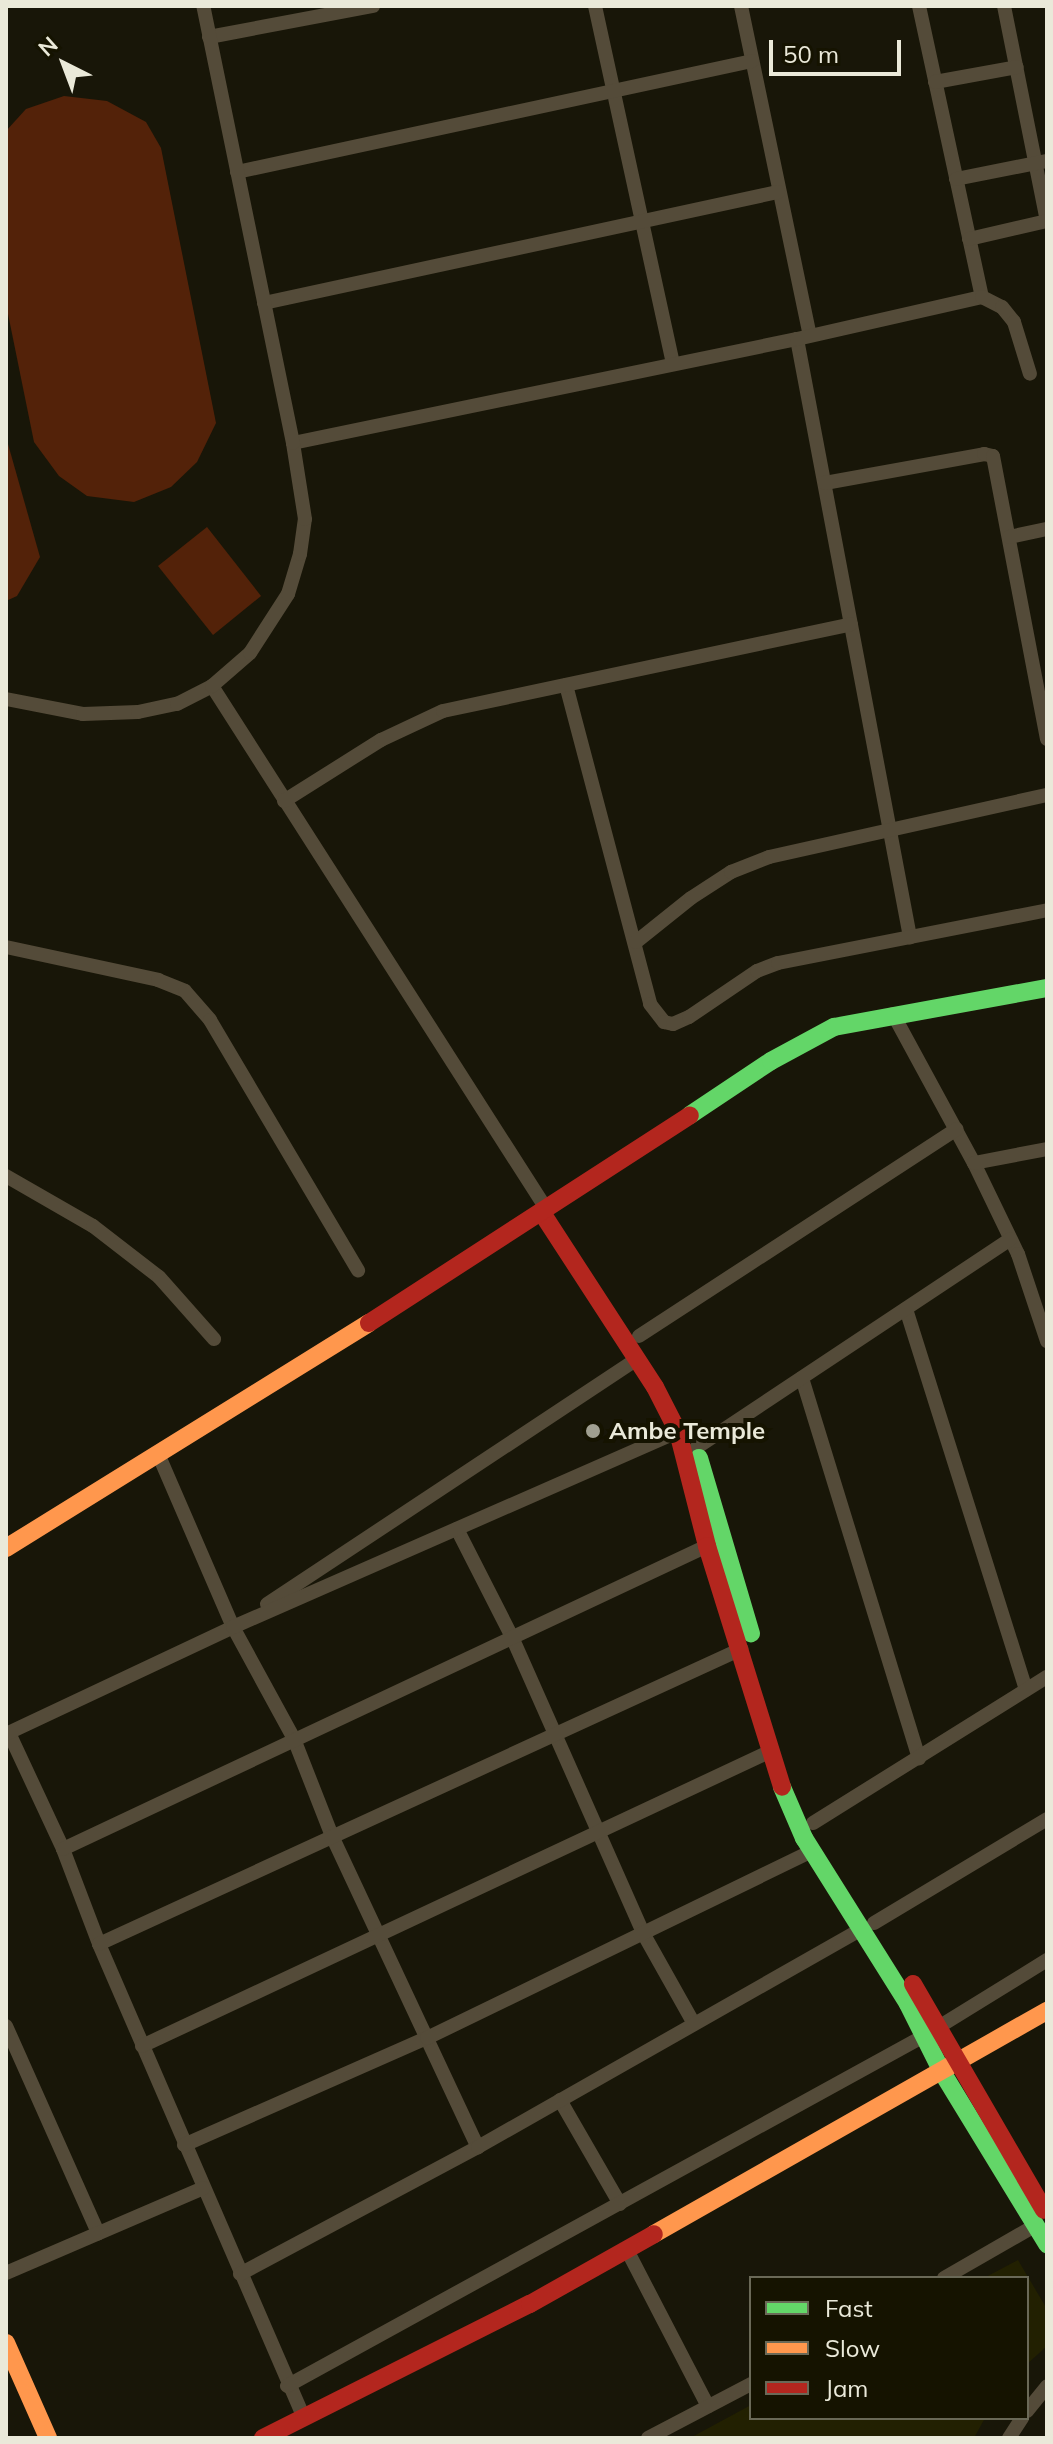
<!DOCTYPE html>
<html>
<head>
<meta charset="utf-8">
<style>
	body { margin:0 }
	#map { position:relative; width:1053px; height:2444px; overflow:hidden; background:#181608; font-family:Mulish,sans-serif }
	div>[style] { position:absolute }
	.built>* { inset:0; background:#222001 }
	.green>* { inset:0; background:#532209 }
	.street>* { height:14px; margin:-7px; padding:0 7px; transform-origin:7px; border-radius:7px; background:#544b39 }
	.fast>* { height:18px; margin:-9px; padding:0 9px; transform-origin:9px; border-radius:9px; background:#63d668 }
	.slow>* { height:18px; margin:-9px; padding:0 9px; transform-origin:9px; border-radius:9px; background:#ff974d }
	.jam>* { height:18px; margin:-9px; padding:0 9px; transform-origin:9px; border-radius:9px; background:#b3261e }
	.dots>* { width:22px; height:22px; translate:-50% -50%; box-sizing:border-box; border:4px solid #151300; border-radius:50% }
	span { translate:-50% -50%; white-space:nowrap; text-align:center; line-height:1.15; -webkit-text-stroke:8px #151300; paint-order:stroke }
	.poi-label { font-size:24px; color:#eae9d9; font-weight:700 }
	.left { translate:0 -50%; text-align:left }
	.frame { position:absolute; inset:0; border:8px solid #eae9d9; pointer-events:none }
	.legend { position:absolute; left:749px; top:2276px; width:280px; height:144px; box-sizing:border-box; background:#151300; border:2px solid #6a6957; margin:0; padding:10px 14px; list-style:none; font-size:24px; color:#eae9d9 }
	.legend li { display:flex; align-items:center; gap:16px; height:40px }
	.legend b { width:40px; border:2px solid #6a6957 }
	.north { position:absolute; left:24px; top:24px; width:80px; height:80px; -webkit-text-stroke:6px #151300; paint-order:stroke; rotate:318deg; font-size:22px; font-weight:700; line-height:32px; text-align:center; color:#eae9d9 }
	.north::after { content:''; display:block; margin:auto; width:28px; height:36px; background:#eae9d9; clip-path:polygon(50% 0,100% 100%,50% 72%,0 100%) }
	.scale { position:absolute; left:769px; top:40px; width:132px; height:36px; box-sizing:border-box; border:4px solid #eae9d9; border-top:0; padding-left:10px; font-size:24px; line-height:28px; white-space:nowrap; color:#eae9d9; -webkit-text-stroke:6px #151300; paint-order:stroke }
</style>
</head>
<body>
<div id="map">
	<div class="built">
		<div style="clip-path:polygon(1018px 2260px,1047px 2309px,1047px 2346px,1027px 2364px,1027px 2278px,984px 2278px)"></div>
		<div style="clip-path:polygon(751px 2405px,751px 2418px,985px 2418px,974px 2438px,690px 2438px)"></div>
	</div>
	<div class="green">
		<div style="clip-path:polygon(64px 96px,107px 101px,146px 122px,161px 148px,216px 423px,197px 462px,171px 487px,134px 502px,87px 496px,59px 476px,34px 442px,6px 304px,6px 131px,26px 109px)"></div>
		<div style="clip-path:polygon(6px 437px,40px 557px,17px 596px,6px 601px)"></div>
		<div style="clip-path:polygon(207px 527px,261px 596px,213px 635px,158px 566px)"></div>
	</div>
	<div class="street">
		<div style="left:595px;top:6px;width:366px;rotate:77.7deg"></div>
		<div style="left:741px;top:6px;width:336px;rotate:78.2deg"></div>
		<div style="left:919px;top:6px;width:298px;rotate:77.8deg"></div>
		<div style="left:1004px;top:6px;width:219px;rotate:78.7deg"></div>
		<div style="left:209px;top:37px;width:167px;rotate:-10.7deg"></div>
		<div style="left:935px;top:82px;width:83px;rotate:-10.4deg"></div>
		<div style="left:237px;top:172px;width:527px;rotate:-12.16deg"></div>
		<div style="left:956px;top:179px;width:93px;rotate:-11.2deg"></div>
		<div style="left:969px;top:239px;width:80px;rotate:-13deg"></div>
		<div style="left:264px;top:303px;width:526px;rotate:-12.19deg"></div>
		<div style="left:797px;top:339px;width:609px;rotate:79.3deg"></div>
		<div style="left:293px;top:443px;width:515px;rotate:-11.66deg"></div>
		<div style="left:797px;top:339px;width:190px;rotate:-12.8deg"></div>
		<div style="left:982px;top:297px;width:22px;rotate:27deg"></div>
		<div style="left:1002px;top:307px;width:19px;rotate:51deg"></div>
		<div style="left:1014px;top:322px;width:54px;rotate:72.9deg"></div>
		<div style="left:825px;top:483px;width:162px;rotate:-10.3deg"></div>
		<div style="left:984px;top:454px;width:9px;rotate:13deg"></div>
		<div style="left:993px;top:456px;width:288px;rotate:79.2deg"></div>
		<div style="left:1009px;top:537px;width:39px;rotate:-12deg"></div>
		<div style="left:566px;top:685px;width:330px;rotate:75.2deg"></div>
		<div style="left:650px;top:1004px;width:23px;rotate:52deg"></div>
		<div style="left:664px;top:1022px;width:9px;rotate:13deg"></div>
		<div style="left:673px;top:1024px;width:17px;rotate:-24deg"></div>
		<div style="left:689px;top:1017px;width:82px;rotate:-34.1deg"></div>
		<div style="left:757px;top:971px;width:22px;rotate:-21deg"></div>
		<div style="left:778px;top:963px;width:274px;rotate:-11.1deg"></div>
		<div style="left:212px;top:686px;width:622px;rotate:57.41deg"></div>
		<div style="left:6px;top:699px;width:78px;rotate:11deg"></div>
		<div style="left:83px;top:714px;width:55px;rotate:-2.1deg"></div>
		<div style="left:138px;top:712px;width:40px;rotate:-12deg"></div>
		<div style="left:177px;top:704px;width:39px;rotate:-27deg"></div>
		<div style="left:212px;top:686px;width:50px;rotate:-41deg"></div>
		<div style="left:250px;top:653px;width:70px;rotate:-57.2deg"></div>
		<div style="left:288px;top:594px;width:42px;rotate:-73.3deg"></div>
		<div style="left:300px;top:554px;width:35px;rotate:-82deg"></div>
		<div style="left:305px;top:519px;width:77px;rotate:-99deg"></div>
		<div style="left:293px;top:443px;width:446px;rotate:-101.6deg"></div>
		<div style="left:284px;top:801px;width:115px;rotate:-32.2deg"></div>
		<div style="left:381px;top:740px;width:68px;rotate:-25.1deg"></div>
		<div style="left:443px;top:711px;width:417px;rotate:-12deg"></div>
		<div style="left:636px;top:942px;width:70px;rotate:-38.7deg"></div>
		<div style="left:691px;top:898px;width:48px;rotate:-33deg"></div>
		<div style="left:731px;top:872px;width:41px;rotate:-21.5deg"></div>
		<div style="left:769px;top:857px;width:285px;rotate:-12.6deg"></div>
		<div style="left:6px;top:947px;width:156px;rotate:12.2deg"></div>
		<div style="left:158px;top:980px;width:29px;rotate:22deg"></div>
		<div style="left:185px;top:991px;width:38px;rotate:49deg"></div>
		<div style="left:210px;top:1020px;width:291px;rotate:59.4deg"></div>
		<div style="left:893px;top:1014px;width:170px;rotate:61.5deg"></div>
		<div style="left:974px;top:1163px;width:101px;rotate:64.2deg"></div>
		<div style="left:1018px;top:1254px;width:92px;rotate:71.6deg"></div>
		<div style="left:974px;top:1163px;width:74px;rotate:-10.9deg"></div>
		<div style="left:6px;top:1176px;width:100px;rotate:29.9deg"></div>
		<div style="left:93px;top:1226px;width:83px;rotate:37.7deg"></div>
		<div style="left:159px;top:1277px;width:83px;rotate:48.4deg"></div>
		<div style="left:906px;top:1309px;width:399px;rotate:72.5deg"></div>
		<div style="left:639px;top:1336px;width:379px;rotate:-33.1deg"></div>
		<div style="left:802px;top:1378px;width:398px;rotate:72.9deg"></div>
		<div style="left:696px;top:1448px;width:377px;rotate:-33.6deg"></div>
		<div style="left:159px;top:1456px;width:186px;rotate:66.6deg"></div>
		<div style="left:233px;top:1627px;width:128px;rotate:61.4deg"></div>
		<div style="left:294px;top:1739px;width:104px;rotate:68.6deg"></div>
		<div style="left:332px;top:1836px;width:344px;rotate:64.9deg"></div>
		<div style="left:457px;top:1529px;width:121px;rotate:63deg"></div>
		<div style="left:512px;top:1637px;width:324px;rotate:66.1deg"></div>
		<div style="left:643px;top:1933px;width:104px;rotate:60.7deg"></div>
		<div style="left:267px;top:1604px;width:444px;rotate:-33.5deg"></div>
		<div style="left:9px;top:1733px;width:128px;rotate:65deg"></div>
		<div style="left:63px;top:1849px;width:102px;rotate:69.2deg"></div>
		<div style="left:99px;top:1944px;width:516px;rotate:66.61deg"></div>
		<div style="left:6px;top:1734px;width:251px;rotate:-25.2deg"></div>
		<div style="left:233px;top:1627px;width:486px;rotate:-23.7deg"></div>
		<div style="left:813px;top:1823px;width:276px;rotate:-32deg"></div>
		<div style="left:63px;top:1849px;width:712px;rotate:-25.2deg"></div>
		<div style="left:874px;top:1923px;width:202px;rotate:-31deg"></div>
		<div style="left:99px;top:1944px;width:707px;rotate:-24.68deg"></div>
		<div style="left:6px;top:2026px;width:227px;rotate:66deg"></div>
		<div style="left:142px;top:2046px;width:695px;rotate:-25.13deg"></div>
		<div style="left:560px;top:2100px;width:120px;rotate:60deg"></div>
		<div style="left:184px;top:2145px;width:266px;rotate:-23.8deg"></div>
		<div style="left:427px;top:2038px;width:428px;rotate:-25.9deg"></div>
		<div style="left:627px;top:2250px;width:176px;rotate:62.6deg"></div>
		<div style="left:6px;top:2273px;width:215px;rotate:-23.3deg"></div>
		<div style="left:240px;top:2274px;width:270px;rotate:-28.1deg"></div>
		<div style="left:478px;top:2147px;width:441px;rotate:-29.6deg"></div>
		<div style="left:944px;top:2278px;width:106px;rotate:-29.9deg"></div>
		<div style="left:287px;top:2386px;width:727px;rotate:-28.79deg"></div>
		<div style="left:924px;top:2036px;width:145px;rotate:-31.7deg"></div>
		<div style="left:1027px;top:2411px;width:32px;rotate:-51deg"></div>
		<div style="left:648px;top:2438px;width:116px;rotate:-27.7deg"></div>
		<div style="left:1009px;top:2438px;width:24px;rotate:-57deg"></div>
	</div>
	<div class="fast">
		<div style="left:690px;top:1115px;width:97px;rotate:-33.7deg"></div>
		<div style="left:771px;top:1061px;width:72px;rotate:-28.4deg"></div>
		<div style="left:834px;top:1027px;width:217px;rotate:-10.4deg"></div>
		<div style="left:699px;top:1458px;width:183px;rotate:73.5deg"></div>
		<div style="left:782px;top:1787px;width:56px;rotate:66.7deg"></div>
		<div style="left:804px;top:1838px;width:196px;rotate:57.9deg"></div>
		<div style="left:908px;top:2004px;width:76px;rotate:63.4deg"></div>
		<div style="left:942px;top:2072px;width:202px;rotate:58.6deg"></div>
	</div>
	<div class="slow">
		<div style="left:6px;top:1548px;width:427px;rotate:-31.8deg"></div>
		<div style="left:654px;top:2234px;width:452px;rotate:-29.6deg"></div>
		<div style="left:6px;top:2343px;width:104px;rotate:66.1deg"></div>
	</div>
	<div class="jam">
		<div style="left:542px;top:1213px;width:207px;rotate:57deg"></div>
		<div style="left:655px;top:1387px;width:51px;rotate:62.9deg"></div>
		<div style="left:678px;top:1432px;width:118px;rotate:75.7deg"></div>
		<div style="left:707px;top:1546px;width:252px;rotate:72.7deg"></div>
		<div style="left:369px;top:1323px;width:382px;rotate:-32.9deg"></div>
		<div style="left:913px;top:1984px;width:261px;rotate:59.9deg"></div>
		<div style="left:263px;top:2438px;width:299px;rotate:-26.7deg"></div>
		<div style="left:530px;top:2304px;width:142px;rotate:-29.4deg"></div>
	</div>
	<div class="dots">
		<div style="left:593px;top:1431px;background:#a09f90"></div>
	</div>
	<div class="poi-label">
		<span class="left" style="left:609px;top:1431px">Ambe Temple</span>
	</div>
	<div class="frame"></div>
	<ul class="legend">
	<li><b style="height:10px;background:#63d668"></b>Fast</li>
	<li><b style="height:10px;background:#ff974d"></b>Slow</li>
	<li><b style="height:10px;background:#b3261e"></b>Jam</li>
	</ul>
	<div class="north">N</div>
	<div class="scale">50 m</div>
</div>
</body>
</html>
